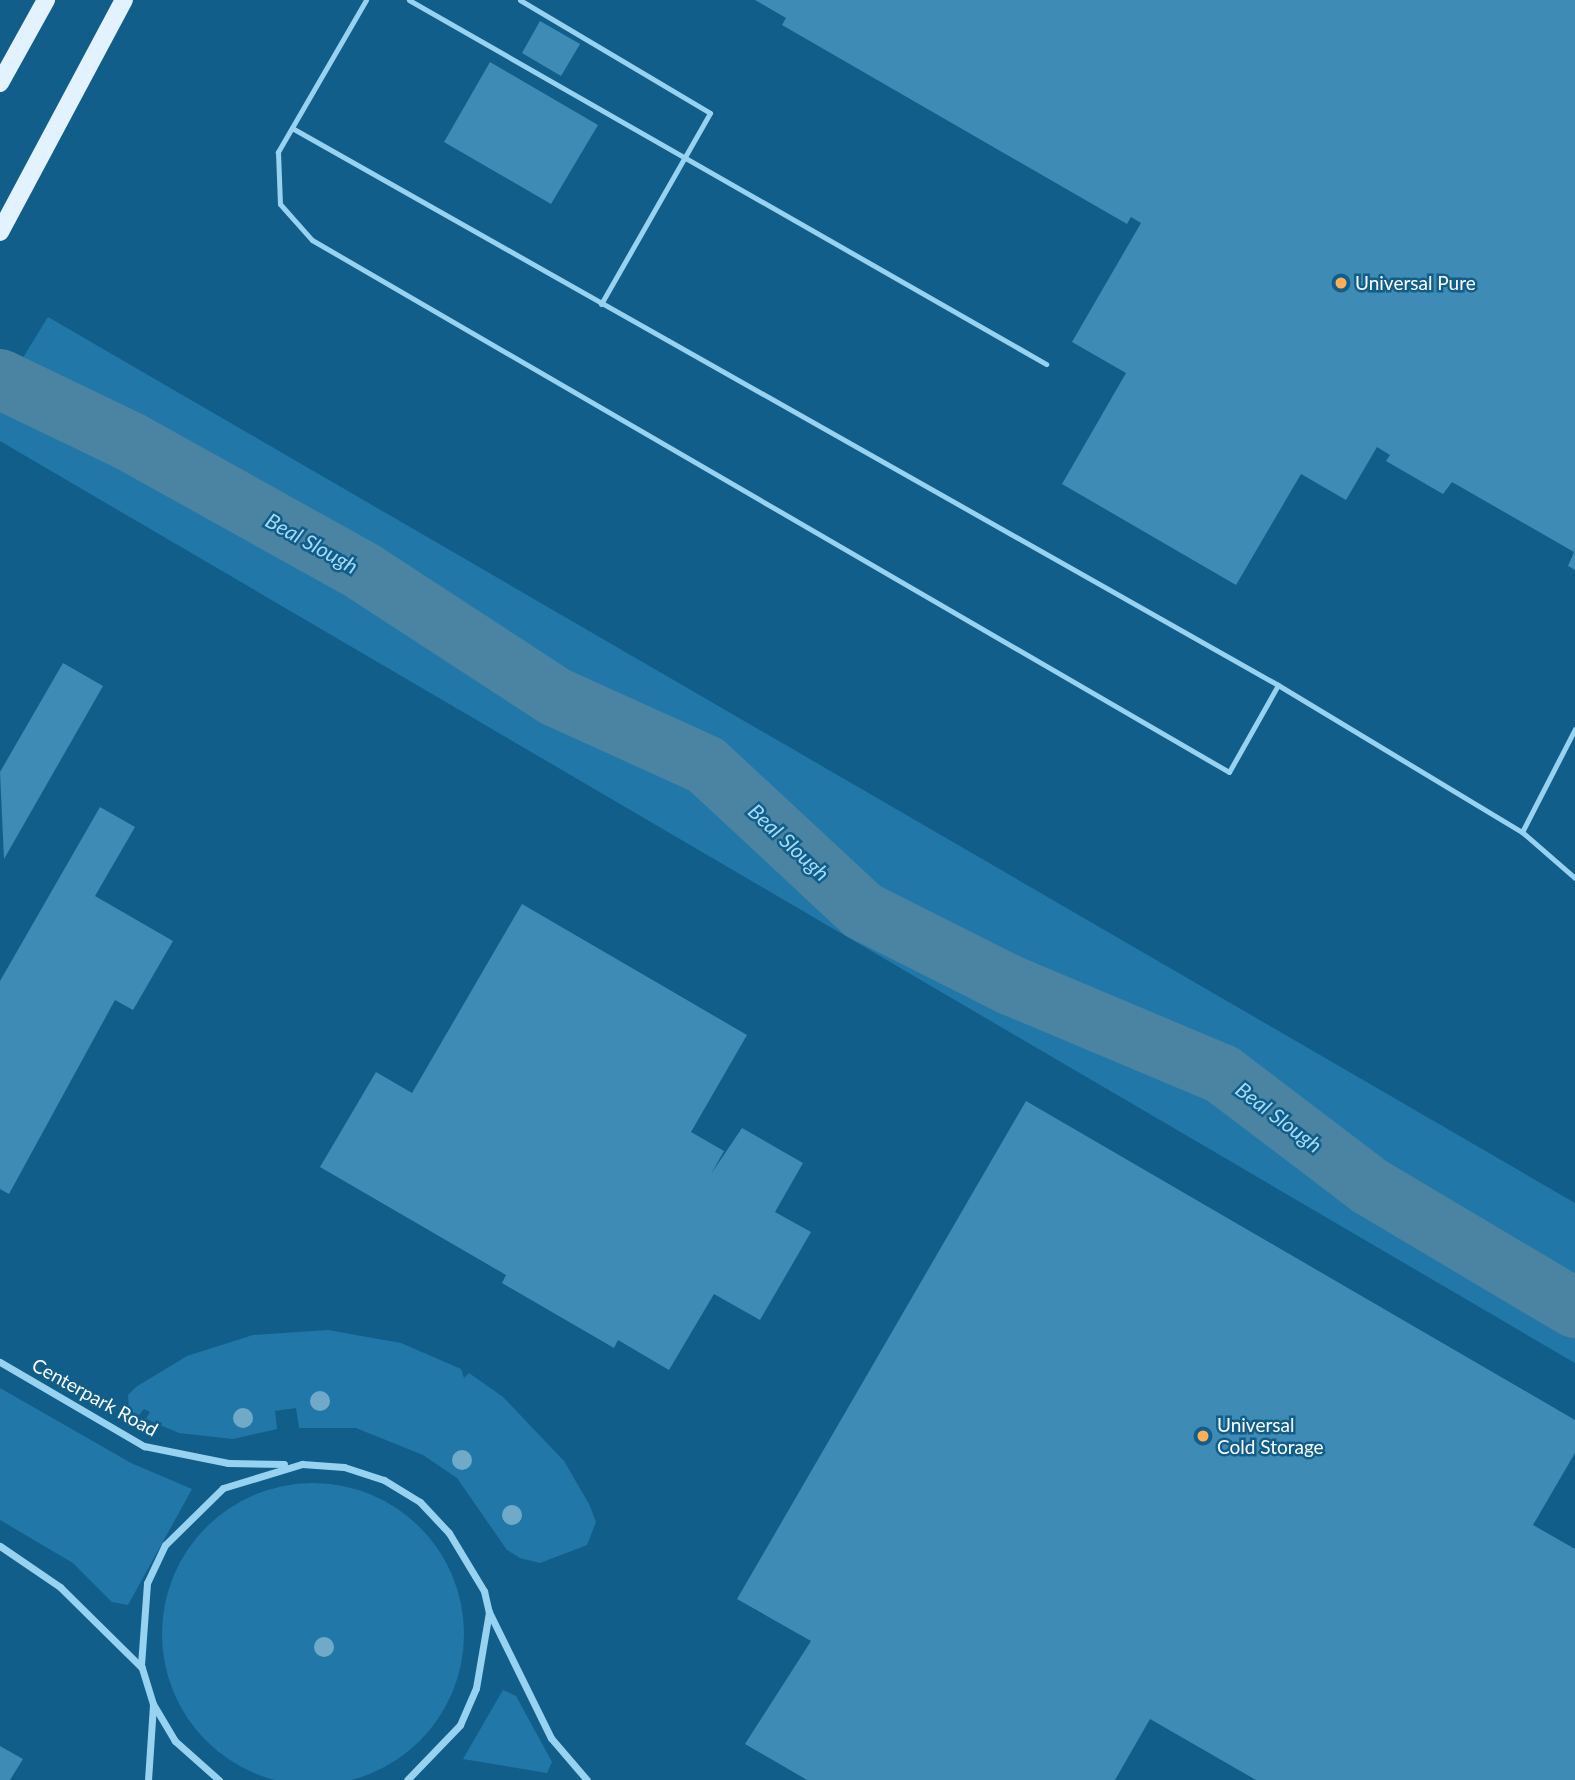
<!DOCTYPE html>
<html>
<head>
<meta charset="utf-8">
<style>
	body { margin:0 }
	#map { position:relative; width:1575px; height:1780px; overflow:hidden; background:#125e8a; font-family:Lato,sans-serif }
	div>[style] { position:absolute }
	.green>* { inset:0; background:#2178a8 }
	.round { border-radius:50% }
	.river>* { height:60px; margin:-30px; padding:0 30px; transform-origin:30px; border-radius:30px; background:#4b83a2 }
	.building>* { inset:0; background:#3e8bb6 }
	.lane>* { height:5px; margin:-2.5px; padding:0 2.5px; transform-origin:2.5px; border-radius:2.5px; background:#98d2f1 }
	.street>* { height:7px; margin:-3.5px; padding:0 3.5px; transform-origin:3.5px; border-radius:3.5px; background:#98d2f1 }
	.primary>* { height:18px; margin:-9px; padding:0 9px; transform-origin:9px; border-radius:9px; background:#e2f3ff }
	.trees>* { width:20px; height:20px; margin:-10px; border-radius:50%; background:#71a9c9 }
	.dots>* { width:19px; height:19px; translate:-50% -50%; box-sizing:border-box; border:4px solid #125e8a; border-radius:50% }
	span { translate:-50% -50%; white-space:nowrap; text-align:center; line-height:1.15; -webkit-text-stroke:5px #125e8a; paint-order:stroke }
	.poi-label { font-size:19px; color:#fff }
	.left { translate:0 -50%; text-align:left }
	.street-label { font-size:19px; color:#fff }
	.water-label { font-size:21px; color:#a4dbf8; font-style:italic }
</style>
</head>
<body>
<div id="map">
	<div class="green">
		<div style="clip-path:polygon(48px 317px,1575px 1203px,1575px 1363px,0 441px,0 395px)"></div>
		<div style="clip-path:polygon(328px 1330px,401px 1343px,461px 1369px,464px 1378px,469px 1373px,503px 1397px,564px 1461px,589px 1504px,596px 1522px,587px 1545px,540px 1563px,520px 1558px,507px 1550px,457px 1478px,423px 1455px,356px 1428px,299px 1428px,296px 1408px,275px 1411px,277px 1429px,233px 1439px,179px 1433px,146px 1419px,150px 1412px,144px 1409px,139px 1415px,129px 1411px,128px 1395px,136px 1387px,187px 1356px,253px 1335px)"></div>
		<div style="clip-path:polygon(0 1388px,131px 1463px,192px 1489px,128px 1605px,112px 1602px,73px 1563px,0 1520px)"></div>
		<div class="round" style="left:162px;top:1483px;width:302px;height:302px"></div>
		<div style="clip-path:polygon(503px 1690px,516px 1696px,552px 1762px,547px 1773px,463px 1759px)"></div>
	</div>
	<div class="river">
		<div style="left:0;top:379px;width:143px;rotate:25.7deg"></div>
		<div style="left:129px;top:441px;width:269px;rotate:29.1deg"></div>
		<div style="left:364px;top:572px;width:229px;rotate:33.1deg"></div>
		<div style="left:556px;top:697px;width:165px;rotate:24.4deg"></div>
		<div style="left:706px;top:765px;width:214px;rotate:42.9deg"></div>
		<div style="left:863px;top:911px;width:165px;rotate:26.7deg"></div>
		<div style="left:1010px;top:985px;width:230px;rotate:22.8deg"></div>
		<div style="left:1222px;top:1074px;width:187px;rotate:37.2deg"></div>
		<div style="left:1371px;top:1187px;width:237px;rotate:30.7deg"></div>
	</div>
	<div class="building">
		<div style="clip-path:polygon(755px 0,1575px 0,1575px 570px,1568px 566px,1574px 552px,1452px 482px,1443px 494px,1386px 461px,1390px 455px,1377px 447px,1346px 500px,1301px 474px,1236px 585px,1062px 484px,1126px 373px,1072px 342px,1141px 223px,1131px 217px,1127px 224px,782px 25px,786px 18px)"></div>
		<div style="clip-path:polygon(540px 21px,580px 44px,561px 76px,522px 53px)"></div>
		<div style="clip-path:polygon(490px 62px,598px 125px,551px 204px,444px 142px)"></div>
		<div style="clip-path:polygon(63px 663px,103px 686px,4px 859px,0 772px)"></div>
		<div style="clip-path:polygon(100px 807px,135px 827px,95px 896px,173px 941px,133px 1010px,115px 1000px,9px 1194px,0 1189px,0 981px)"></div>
		<div style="clip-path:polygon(522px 904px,747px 1035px,691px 1132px,724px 1151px,711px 1174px,742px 1128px,803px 1163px,775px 1212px,811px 1232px,760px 1320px,714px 1294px,669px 1370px,618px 1340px,614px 1348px,502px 1283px,506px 1275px,320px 1167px,376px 1072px,412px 1093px)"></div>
		<div style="clip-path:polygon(1026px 1101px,1575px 1420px,1575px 1453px,1533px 1525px,1575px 1549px,1575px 1780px,1256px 1780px,1150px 1719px,1115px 1780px,807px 1780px,745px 1744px,811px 1641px,737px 1599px)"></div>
		<div style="clip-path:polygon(0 1746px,23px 1759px,10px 1780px,0 1780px)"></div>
	</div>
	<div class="lane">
		<div style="left:366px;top:0;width:176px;rotate:120.1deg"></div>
		<div style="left:278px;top:152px;width:52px;rotate:87.8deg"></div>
		<div style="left:280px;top:204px;width:48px;rotate:48.4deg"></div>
		<div style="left:312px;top:240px;width:1060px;rotate:30.12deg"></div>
		<div style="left:1229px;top:772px;width:100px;rotate:-60.6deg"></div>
		<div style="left:409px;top:0;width:734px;rotate:29.74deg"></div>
		<div style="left:520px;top:0;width:221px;rotate:30.7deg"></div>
		<div style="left:710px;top:113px;width:220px;rotate:119.7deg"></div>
		<div style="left:292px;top:128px;width:1132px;rotate:29.46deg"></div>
		<div style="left:1278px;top:685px;width:285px;rotate:31.1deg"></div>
		<div style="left:1522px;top:832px;width:70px;rotate:41deg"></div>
		<div style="left:1522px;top:832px;width:116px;rotate:-62.8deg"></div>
	</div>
	<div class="street">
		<div style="left:0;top:1362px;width:167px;rotate:30.3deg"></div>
		<div style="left:144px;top:1446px;width:86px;rotate:11.4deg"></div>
		<div style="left:228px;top:1463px;width:56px;rotate:1deg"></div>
		<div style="left:0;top:1546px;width:73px;rotate:34.3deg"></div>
		<div style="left:60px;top:1587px;width:115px;rotate:44.6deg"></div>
		<div style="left:489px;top:1612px;width:140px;rotate:63.8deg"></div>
		<div style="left:551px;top:1738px;width:55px;rotate:49.4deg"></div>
		<div style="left:148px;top:1780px;width:75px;rotate:-86.2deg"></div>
		<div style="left:219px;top:1780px;width:59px;rotate:-138.4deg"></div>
		<div style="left:175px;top:1741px;width:43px;rotate:-120.7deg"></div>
		<div style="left:153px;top:1704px;width:41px;rotate:-107.1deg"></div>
		<div style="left:141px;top:1665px;width:82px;rotate:-85.8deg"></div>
		<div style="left:147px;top:1583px;width:42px;rotate:-64.7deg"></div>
		<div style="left:165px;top:1545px;width:81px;rotate:-44.5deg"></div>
		<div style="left:223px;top:1488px;width:83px;rotate:-16.9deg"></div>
		<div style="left:302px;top:1464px;width:42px;rotate:4.1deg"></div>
		<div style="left:344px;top:1467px;width:42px;rotate:18deg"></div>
		<div style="left:384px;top:1480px;width:42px;rotate:31.4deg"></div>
		<div style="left:420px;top:1502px;width:42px;rotate:46.9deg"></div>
		<div style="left:449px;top:1533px;width:68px;rotate:58.9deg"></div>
		<div style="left:484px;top:1591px;width:22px;rotate:77deg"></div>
		<div style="left:489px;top:1612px;width:77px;rotate:99.7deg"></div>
		<div style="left:476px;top:1688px;width:40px;rotate:113.4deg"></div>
		<div style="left:460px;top:1725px;width:76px;rotate:133.9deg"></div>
	</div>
	<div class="primary">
		<div style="left:0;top:83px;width:95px;rotate:-61deg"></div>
		<div style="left:0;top:232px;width:263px;rotate:-61.9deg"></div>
	</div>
	<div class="trees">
		<div style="left:320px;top:1401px"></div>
		<div style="left:243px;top:1418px"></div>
		<div style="left:462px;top:1460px"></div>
		<div style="left:512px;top:1515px"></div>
		<div style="left:324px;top:1647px"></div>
	</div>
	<div class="dots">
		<div style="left:1341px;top:283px;background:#ffae58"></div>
		<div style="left:1203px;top:1436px;background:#ffae58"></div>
	</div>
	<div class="poi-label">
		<span class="left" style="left:1355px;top:283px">Universal Pure</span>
		<span class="left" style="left:1217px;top:1436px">Universal<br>Cold Storage</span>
	</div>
	<div class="street-label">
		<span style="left:95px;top:1397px;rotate:29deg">Centerpark Road</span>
	</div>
	<div class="water-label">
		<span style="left:312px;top:543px;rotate:29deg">Beal Slough</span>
		<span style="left:789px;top:842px;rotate:43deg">Beal Slough</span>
		<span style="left:1279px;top:1117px;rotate:37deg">Beal Slough</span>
	</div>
</div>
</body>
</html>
